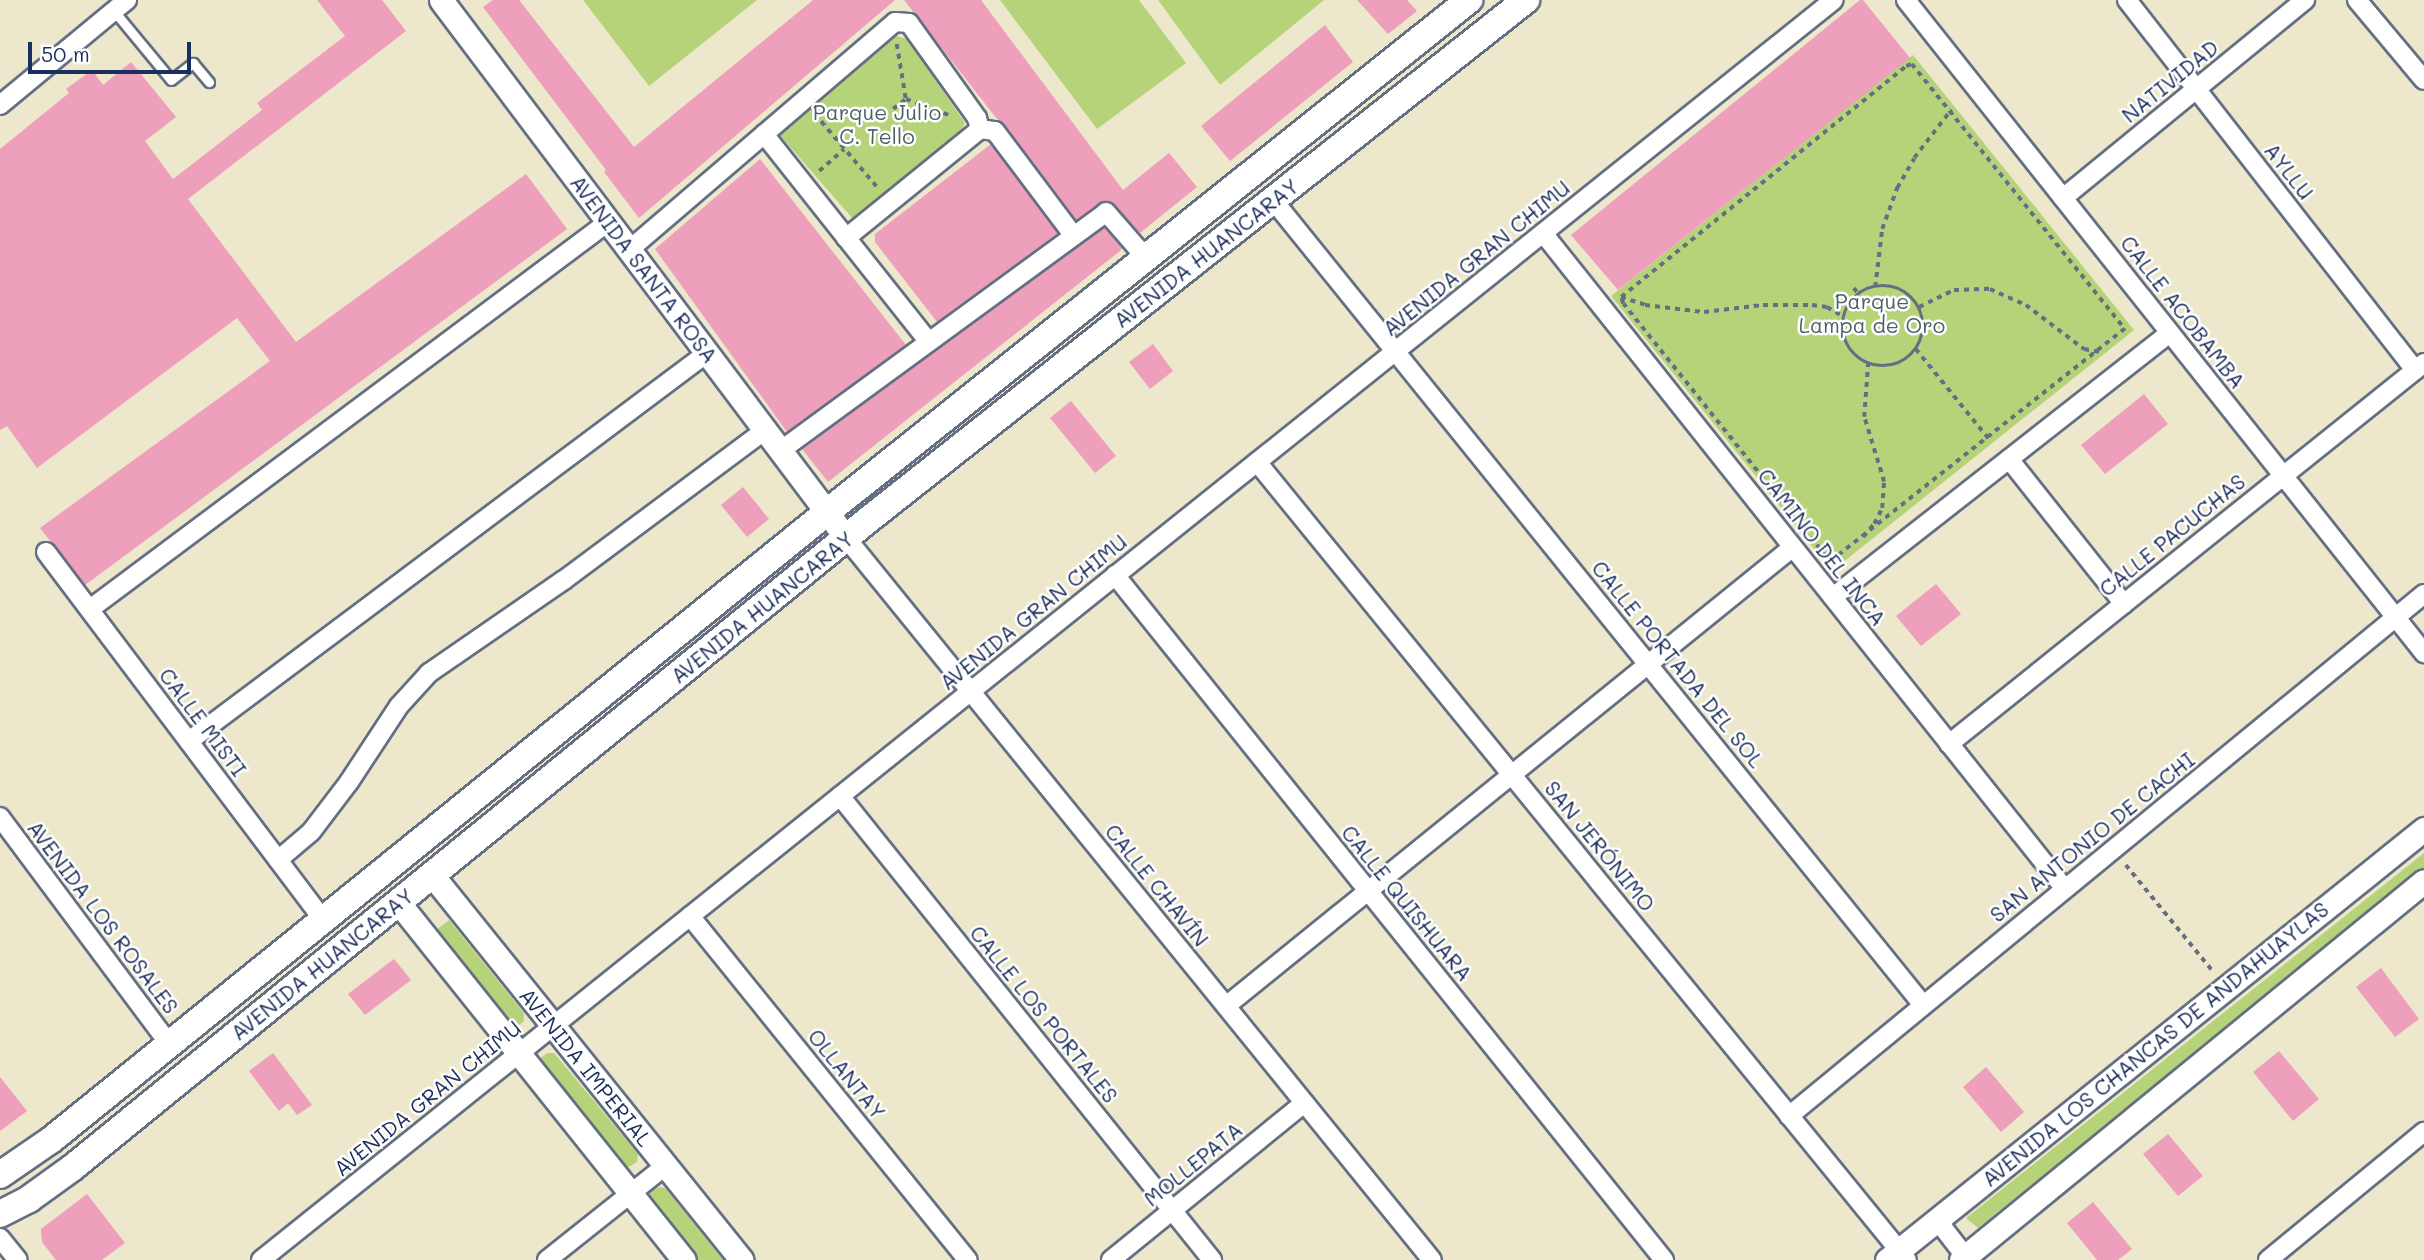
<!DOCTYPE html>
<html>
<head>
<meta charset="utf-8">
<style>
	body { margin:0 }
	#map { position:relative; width:2424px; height:1260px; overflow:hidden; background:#ede7cb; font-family:Mali,sans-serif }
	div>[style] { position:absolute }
	.green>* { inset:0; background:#b6d37a }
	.building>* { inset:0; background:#ed9fbb }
	.path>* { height:3.5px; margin-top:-1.75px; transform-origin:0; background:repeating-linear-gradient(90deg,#646f84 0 5px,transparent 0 10px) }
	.path>.ring { margin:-1.75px; padding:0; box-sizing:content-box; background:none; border:3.5px solid #646f84; border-radius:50% }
	.roads { filter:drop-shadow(2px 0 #646f84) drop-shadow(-2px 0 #646f84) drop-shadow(0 2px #646f84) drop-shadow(0 -2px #646f84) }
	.lane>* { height:9px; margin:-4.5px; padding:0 4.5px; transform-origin:4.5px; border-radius:4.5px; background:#fff }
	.street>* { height:18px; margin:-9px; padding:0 9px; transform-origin:9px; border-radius:9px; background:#fff }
	.secondary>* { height:23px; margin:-11.5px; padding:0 11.5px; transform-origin:11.5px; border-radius:11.5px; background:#fff }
	.primary>* { height:26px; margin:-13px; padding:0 13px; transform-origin:13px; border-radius:13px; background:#fff }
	span { translate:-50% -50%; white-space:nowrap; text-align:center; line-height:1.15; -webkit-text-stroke:5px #fff; paint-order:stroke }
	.street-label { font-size:21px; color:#1b2f5e }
	.park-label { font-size:21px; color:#4a6066 }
	.scale { position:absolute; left:28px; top:42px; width:163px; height:32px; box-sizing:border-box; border:4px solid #1b2f5e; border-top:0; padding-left:9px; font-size:21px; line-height:24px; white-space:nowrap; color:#1b2f5e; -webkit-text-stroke:5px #fff; paint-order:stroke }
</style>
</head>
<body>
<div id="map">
	<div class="green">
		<div style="clip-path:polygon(583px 0,757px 0,649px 86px)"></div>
		<div style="clip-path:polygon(1000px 0,1139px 0,1186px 63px,1097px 129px)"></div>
		<div style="clip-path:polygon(1158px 0,1324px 0,1220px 85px)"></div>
		<div style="clip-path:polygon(890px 34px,907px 39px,965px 123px,960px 133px,853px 219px,778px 133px)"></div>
		<div style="clip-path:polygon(1913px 55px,2134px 330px,1832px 571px,1611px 296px)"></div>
		<div style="clip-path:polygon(2424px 853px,2424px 871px,1978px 1228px,1966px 1218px)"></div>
		<div style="clip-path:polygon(449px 920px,524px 1013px,524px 1021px,516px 1028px,505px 1027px,432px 933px)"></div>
		<div style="clip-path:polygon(547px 1053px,554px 1053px,638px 1154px,637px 1162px,627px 1168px,617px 1167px,538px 1060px)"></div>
		<div style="clip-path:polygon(661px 1187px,666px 1189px,723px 1260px,693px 1260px,646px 1196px,651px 1190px)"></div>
	</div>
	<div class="building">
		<div style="clip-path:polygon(317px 0,382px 0,406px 31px,188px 199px,296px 342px,526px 174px,567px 229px,85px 585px,40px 528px,270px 361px,237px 318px,37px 468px,7px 426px,0 430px,0 149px,69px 93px,66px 89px,92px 70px,103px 85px,131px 62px,176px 117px,145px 141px,173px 179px,262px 110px,257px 103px,345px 36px)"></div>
		<div style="clip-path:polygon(493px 0,519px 0,634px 147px,813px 0,895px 0,639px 218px,604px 172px,606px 170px,483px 7px)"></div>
		<div style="clip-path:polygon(904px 0,981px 0,1123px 190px,1169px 153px,1197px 187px,1140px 233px,1109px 201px,1100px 203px,1076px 220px)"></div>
		<div style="clip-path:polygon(1357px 0,1407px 0,1417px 11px,1388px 34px)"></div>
		<div style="clip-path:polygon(1860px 0,1863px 0,1910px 58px,1618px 290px,1571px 235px)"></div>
		<div style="clip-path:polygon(1325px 25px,1353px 62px,1230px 161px,1201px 126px)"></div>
		<div style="clip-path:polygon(991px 144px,1058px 233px,937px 322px,875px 242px,875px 234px)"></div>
		<div style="clip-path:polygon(760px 159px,906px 345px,787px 432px,655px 249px)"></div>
		<div style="clip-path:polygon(1104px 227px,1122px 248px,1120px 251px,828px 482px,802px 449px)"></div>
		<div style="clip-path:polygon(1153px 344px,1173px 371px,1150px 389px,1129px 362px)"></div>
		<div style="clip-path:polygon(2144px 394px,2168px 424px,2105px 474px,2081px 445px)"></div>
		<div style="clip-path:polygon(1071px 401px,1116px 456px,1095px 473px,1050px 418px)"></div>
		<div style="clip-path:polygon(743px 487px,769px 519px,747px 537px,721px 505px)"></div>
		<div style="clip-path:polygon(1936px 584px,1961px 614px,1921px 646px,1896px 616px)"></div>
		<div style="clip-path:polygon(394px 959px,411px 980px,365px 1015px,348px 994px)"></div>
		<div style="clip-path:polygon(2381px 968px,2419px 1019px,2395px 1037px,2356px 987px)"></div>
		<div style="clip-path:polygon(2279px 1051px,2319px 1099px,2293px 1121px,2253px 1072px)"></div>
		<div style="clip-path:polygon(273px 1053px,312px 1105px,297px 1115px,288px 1103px,279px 1111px,249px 1071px)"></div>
		<div style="clip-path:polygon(1986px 1067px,2024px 1112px,2001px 1132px,1963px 1087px)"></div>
		<div style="clip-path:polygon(0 1077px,27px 1111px,0 1131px)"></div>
		<div style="clip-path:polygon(2168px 1134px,2203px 1176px,2178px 1196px,2143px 1154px)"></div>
		<div style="clip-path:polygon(87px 1194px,125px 1243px,102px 1260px,56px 1260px,42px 1242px,41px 1229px)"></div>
		<div style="clip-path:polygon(2093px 1202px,2132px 1249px,2118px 1260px,2097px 1260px,2067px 1223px)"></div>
	</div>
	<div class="path">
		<div style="left:897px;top:44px;width:56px;rotate:80.7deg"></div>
		<div style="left:906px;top:99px;width:48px;rotate:20.7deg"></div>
		<div style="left:1912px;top:64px;width:340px;rotate:51.2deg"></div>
		<div style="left:2125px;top:329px;width:373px;rotate:141.7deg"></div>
		<div style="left:1832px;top:560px;width:7px;rotate:-153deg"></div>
		<div style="left:1826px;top:557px;width:324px;rotate:-128.7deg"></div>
		<div style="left:1623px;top:304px;width:7px;rotate:-106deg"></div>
		<div style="left:1621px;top:297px;width:367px;rotate:-39deg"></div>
		<div style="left:1906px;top:66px;width:6px;rotate:-18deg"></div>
		<div style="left:893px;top:109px;width:16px;rotate:-38deg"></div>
		<div style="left:815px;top:114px;width:97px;rotate:49.6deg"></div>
		<div style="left:819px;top:171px;width:33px;rotate:-41deg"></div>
		<div class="ring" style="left:1843px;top:286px;width:76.5px;height:76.5px"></div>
		<div style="left:1875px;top:287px;width:58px;rotate:-83.1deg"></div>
		<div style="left:1882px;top:229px;width:44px;rotate:-69.9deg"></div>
		<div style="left:1897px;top:188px;width:34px;rotate:-60deg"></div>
		<div style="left:1914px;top:158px;width:61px;rotate:-52.4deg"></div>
		<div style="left:1854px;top:288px;width:9px;rotate:54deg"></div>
		<div style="left:1621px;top:297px;width:25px;rotate:18deg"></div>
		<div style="left:1645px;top:305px;width:59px;rotate:6.8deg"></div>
		<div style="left:1704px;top:312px;width:59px;rotate:-6.8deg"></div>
		<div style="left:1763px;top:305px;width:49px"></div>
		<div style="left:1812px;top:305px;width:15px;rotate:8deg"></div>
		<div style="left:1827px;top:307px;width:20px;rotate:30deg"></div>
		<div style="left:1919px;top:307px;width:39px;rotate:-26deg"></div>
		<div style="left:1954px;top:290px;width:36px;rotate:-2deg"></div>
		<div style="left:1990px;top:289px;width:39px;rotate:24deg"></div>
		<div style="left:2026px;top:305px;width:73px;rotate:37.2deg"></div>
		<div style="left:2084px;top:349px;width:16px;rotate:11deg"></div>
		<div style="left:1916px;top:349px;width:116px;rotate:51deg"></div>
		<div style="left:1863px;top:537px;width:17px;rotate:-50deg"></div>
		<div style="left:1874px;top:524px;width:18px;rotate:-63deg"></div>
		<div style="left:1882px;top:508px;width:26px;rotate:-86deg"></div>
		<div style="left:1884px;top:482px;width:68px;rotate:-107.1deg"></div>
		<div style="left:1864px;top:417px;width:54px;rotate:-85.8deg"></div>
		<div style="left:2126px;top:865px;width:136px;rotate:50.7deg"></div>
	</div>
	<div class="roads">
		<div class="lane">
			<div style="left:114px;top:11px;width:89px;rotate:50.4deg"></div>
			<div style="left:171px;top:80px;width:28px;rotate:-38deg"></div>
			<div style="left:193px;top:63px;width:25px;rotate:50deg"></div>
		</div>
		<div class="street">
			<div style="left:1906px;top:0;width:834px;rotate:51.58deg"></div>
			<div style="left:2127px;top:0;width:469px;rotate:52.1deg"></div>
			<div style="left:2357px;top:0;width:104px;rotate:50.1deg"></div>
			<div style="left:0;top:105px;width:165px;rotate:-39.6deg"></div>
			<div style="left:980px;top:129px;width:15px;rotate:8deg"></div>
			<div style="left:995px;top:131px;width:130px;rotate:53.1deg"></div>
			<div style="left:764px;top:134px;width:265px;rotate:51.6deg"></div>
			<div style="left:2063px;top:198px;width:313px;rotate:-39.3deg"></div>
			<div style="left:1273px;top:200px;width:1035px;rotate:51.08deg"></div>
			<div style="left:1543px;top:233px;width:838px;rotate:51.49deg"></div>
			<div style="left:846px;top:238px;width:173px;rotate:-39.1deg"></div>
			<div style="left:629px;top:250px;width:350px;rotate:-40.6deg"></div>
			<div style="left:895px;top:22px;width:14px;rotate:4deg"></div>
			<div style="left:909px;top:23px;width:117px;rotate:54.4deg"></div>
			<div style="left:977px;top:118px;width:11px;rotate:75deg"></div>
			<div style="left:780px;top:451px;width:404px;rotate:-36.2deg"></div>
			<div style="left:1106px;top:212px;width:61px;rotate:49deg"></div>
			<div style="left:2009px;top:459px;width:185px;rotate:51.6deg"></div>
			<div style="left:1257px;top:462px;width:1029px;rotate:50.84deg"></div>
			<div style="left:847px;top:539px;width:928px;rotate:50.95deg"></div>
			<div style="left:46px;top:552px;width:461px;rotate:53deg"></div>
			<div style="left:1115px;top:575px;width:878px;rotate:51.29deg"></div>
			<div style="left:1833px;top:597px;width:428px;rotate:-38.1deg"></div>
			<div style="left:90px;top:609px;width:647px;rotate:-36.76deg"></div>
			<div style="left:189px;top:741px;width:647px;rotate:-36.83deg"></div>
			<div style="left:1949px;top:744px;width:609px;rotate:-38.73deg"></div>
			<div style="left:840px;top:796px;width:595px;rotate:51.28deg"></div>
			<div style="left:0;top:817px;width:283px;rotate:53.3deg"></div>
			<div style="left:278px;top:860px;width:43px;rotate:-40.3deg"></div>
			<div style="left:311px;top:832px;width:63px;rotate:-52.8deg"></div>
			<div style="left:349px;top:782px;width:91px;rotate:-56.7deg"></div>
			<div style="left:399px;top:706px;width:45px;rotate:-47.7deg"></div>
			<div style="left:429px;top:673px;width:164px;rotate:-34.6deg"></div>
			<div style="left:564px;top:580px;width:251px;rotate:-36.7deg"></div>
			<div style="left:690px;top:916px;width:442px;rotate:51.1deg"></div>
			<div style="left:1226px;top:1006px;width:729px;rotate:-38.99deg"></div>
			<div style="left:1789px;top:1116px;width:822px;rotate:-39.42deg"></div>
			<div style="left:1937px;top:1220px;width:51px;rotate:52.2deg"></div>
			<div style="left:0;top:1238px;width:28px;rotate:51deg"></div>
			<div style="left:261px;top:1260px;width:2015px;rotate:-38.7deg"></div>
			<div style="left:547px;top:1260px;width:151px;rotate:-38.5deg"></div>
			<div style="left:1111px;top:1260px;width:249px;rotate:-39.1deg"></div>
			<div style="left:2268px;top:1260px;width:202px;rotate:-39.4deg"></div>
		</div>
		<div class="secondary">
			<div style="left:441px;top:0;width:675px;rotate:53.01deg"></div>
			<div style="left:432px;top:875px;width:494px;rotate:51.2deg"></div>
			<div style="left:398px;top:902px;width:458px;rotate:51.4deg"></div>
			<div style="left:1887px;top:1260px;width:689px;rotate:-38.75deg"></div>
			<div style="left:1961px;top:1260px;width:598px;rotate:-39.3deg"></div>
		</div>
		<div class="primary">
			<div style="left:0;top:1175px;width:62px;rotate:-34.5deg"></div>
			<div style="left:51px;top:1140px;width:997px;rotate:-38.97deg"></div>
			<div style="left:826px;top:513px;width:823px;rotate:-38.58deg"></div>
			<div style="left:0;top:1214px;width:33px;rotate:-27deg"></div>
			<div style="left:29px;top:1199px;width:53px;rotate:-35.8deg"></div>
			<div style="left:72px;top:1168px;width:1026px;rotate:-39.15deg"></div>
			<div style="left:868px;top:520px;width:839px;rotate:-38.32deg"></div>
		</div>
	</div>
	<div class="street-label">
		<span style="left:2170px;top:81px;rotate:-39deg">NATIVIDAD</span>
		<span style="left:2289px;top:171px;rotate:52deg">AYLLU</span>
		<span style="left:1206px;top:253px;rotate:-38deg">AVENIDA HUANCARAY</span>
		<span style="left:1476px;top:258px;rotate:-39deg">AVENIDA GRAN CHIMU</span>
		<span style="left:644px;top:269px;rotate:53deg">AVENIDA SANTA ROSA</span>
		<span style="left:2183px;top:312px;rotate:52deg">CALLE ACOBAMBA</span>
		<span style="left:2172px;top:535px;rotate:-39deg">CALLE PACUCHAS</span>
		<span style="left:1822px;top:547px;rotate:52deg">CAMINO DEL INCA</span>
		<span style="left:762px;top:607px;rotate:-39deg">AVENIDA HUANCARAY</span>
		<span style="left:1033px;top:612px;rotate:-39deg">AVENIDA GRAN CHIMU</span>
		<span style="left:1678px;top:664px;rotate:51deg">CALLE PORTADA DEL SOL</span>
		<span style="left:203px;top:722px;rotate:53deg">CALLE MISTI</span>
		<span style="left:2092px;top:837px;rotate:-39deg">SAN ANTONIO DE CACHI</span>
		<span style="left:1600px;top:846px;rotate:51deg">SAN JERÓNIMO</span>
		<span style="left:1157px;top:885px;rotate:51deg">CALLE CHAVÍN</span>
		<span style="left:1407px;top:903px;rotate:51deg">CALLE QUISHUARA</span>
		<span style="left:103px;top:917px;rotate:53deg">AVENIDA LOS ROSALES</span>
		<span style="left:322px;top:964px;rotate:-39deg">AVENIDA HUANCARAY</span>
		<span style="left:1044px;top:1014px;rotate:51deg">CALLE LOS PORTALES</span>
		<span style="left:2155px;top:1044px;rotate:-39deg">AVENIDA LOS CHANCAS DE ANDAHUAYLAS</span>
		<span style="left:586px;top:1067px;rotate:51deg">AVENIDA IMPERIAL</span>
		<span style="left:847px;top:1074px;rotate:51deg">OLLANTAY</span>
		<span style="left:427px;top:1098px;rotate:-39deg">AVENIDA GRAN CHIMU</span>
		<span style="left:1193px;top:1164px;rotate:-39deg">MOLLEPATA</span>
	</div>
	<div class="park-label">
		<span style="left:877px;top:124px">Parque Julio<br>C. Tello</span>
		<span style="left:1872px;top:313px">Parque<br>Lampa de Oro</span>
	</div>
	<div class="scale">50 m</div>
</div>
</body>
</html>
